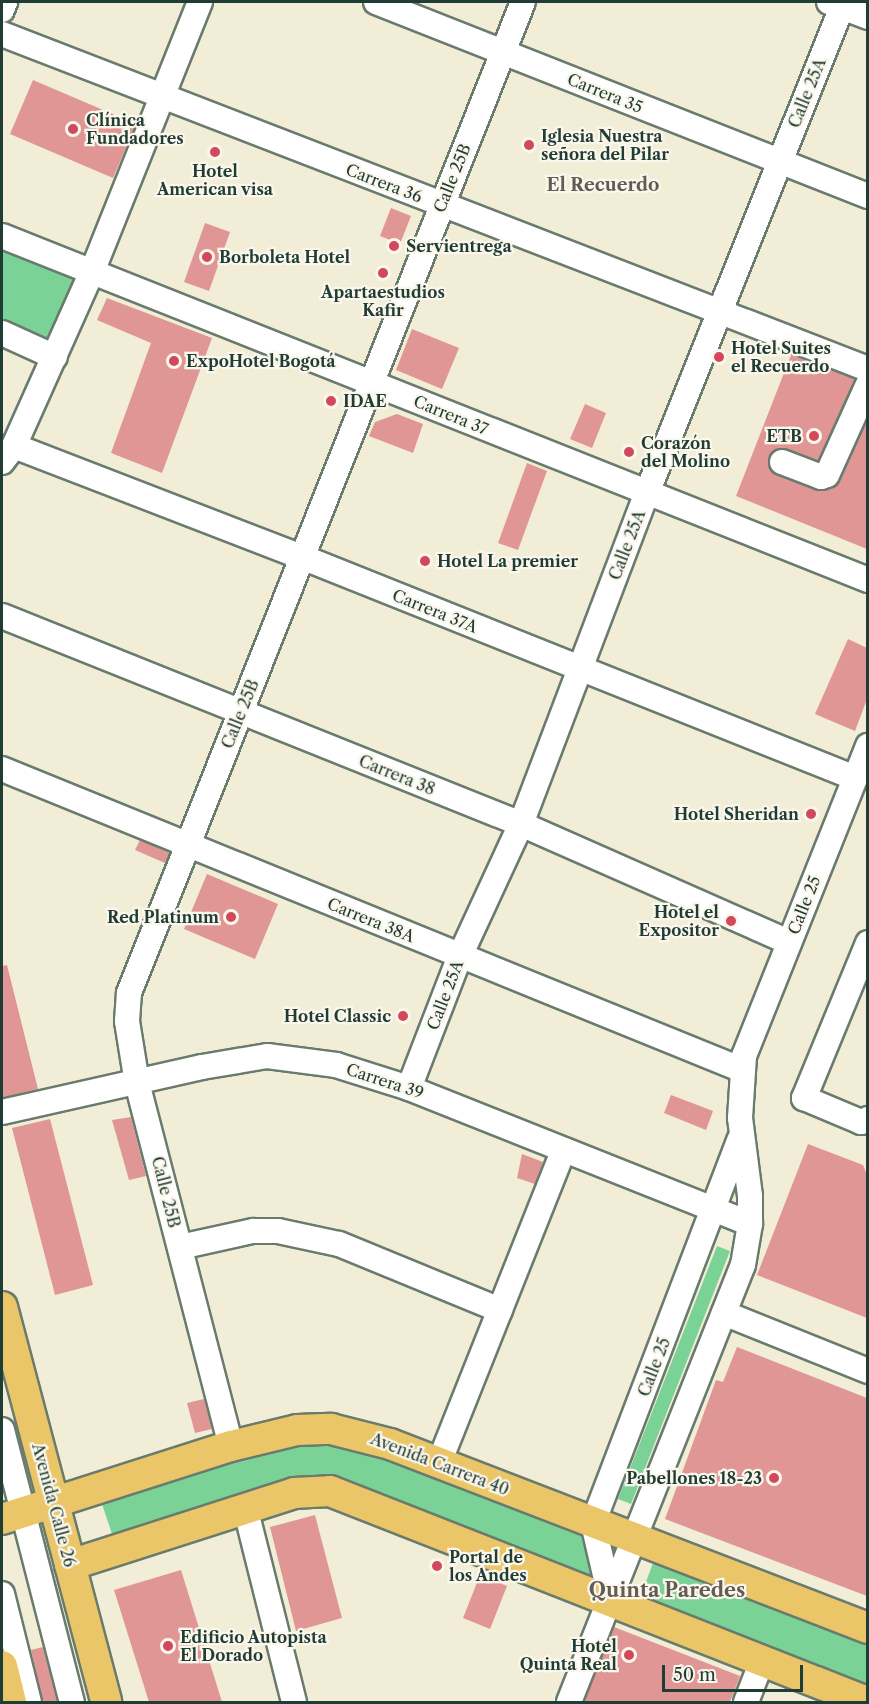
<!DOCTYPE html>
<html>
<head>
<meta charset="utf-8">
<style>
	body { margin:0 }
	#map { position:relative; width:869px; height:1704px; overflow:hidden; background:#f2edd7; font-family:"Libre Caslon Text",serif }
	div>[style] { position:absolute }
	.green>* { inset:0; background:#7bd297 }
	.building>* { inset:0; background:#e09695 }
	.roads { filter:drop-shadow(2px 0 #697b6d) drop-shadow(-2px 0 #697b6d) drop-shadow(0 2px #697b6d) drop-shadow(0 -2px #697b6d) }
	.minor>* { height:24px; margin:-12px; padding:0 12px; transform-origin:12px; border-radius:12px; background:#fff }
	.major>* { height:30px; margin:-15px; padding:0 15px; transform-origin:15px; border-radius:15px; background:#ebc669 }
	.dots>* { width:16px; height:16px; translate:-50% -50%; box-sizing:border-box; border:3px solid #fbf7ec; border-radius:50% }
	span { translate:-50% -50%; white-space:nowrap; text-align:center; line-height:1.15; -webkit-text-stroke:4.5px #fbf7ec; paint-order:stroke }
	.street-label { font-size:16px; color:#1f3d34 }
	.poi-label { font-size:16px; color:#1f3d34; font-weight:700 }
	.left { translate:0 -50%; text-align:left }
	.right { translate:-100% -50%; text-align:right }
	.neighbourhood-label { font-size:18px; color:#635c56; font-weight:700 }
	.quarter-label { font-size:20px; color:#635c56; font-weight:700 }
	.frame { position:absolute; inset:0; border:3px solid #1f3d34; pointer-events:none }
	.scale { position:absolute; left:662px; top:1665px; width:141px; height:27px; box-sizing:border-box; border:3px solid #1f3d34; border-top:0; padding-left:8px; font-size:18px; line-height:21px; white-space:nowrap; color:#1f3d34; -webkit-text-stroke:4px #fbf7ec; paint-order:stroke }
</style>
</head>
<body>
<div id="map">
	<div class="green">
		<div style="clip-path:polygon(2px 243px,78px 274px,51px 341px,2px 321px)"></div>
		<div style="clip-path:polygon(717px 1246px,730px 1251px,631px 1504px,618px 1499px)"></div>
		<div style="clip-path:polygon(314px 1440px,352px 1443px,584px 1535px,593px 1568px,589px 1583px,336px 1483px,113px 1537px,102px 1504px,276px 1447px)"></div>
		<div style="clip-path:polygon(655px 1558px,867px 1641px,867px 1691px,639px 1600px)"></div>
	</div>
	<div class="building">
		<div style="clip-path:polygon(33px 80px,136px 124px,113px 178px,10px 134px)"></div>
		<div style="clip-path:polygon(391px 208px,411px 216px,400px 244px,380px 236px)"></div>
		<div style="clip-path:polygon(205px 223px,230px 232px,209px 291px,184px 282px)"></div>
		<div style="clip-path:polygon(107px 298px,212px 338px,162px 473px,111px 453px,151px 343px,97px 320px)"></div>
		<div style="clip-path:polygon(412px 329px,459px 348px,442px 389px,396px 370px)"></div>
		<div style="clip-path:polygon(791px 355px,855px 379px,818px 461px,780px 448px,769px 456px,768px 465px,777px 475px,816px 490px,832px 489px,840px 481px,867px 420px,867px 549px,736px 496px)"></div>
		<div style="clip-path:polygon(585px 404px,606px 413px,592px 448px,570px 439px)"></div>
		<div style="clip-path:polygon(397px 414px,423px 424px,413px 453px,369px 436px,375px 422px)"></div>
		<div style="clip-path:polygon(527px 463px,547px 471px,518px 550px,498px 543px)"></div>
		<div style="clip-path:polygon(848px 639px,867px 648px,867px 699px,855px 731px,815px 714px)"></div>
		<div style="clip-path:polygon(140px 840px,170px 853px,165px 863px,135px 850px)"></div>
		<div style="clip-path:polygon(207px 874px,278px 904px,255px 959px,184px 929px)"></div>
		<div style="clip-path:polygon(7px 965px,38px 1089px,2px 1098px,2px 966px)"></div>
		<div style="clip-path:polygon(671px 1095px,713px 1111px,706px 1130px,664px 1113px)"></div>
		<div style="clip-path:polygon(131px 1117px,146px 1176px,129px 1180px,112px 1120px)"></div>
		<div style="clip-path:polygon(50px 1119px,93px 1285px,55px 1295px,12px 1128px)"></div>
		<div style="clip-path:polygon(808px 1144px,863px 1165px,867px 1175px,867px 1318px,757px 1275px)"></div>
		<div style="clip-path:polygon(522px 1154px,543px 1162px,535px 1184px,517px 1178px)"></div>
		<div style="clip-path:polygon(737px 1347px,867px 1398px,867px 1596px,665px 1519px,716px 1380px,723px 1382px)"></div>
		<div style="clip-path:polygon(204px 1399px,212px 1429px,195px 1433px,187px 1403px)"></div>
		<div style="clip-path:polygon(315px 1515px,342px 1618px,296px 1631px,270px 1527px)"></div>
		<div style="clip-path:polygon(181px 1570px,222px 1702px,149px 1702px,114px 1590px)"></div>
		<div style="clip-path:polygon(480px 1575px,507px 1586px,490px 1629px,463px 1618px)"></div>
		<div style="clip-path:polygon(614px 1627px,740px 1676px,730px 1702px,584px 1702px)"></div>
		<div style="clip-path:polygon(43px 1647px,57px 1702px,43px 1702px,31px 1650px)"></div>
	</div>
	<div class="roads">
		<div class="minor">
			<div style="left:376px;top:2px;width:529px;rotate:21.52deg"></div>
			<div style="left:829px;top:2px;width:42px;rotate:21deg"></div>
			<div style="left:2px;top:10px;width:9px;rotate:-69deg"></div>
			<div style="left:2px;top:34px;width:929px;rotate:21.15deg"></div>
			<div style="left:2px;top:236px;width:932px;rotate:21.66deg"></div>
			<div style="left:2px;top:333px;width:58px;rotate:24.4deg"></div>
			<div style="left:14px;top:446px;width:309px;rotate:21.1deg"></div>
			<div style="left:302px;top:557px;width:596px;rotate:21.78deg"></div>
			<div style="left:2px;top:462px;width:20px;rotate:-53deg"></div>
			<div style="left:14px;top:446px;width:191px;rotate:-65.9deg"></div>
			<div style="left:92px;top:272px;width:291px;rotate:-68.2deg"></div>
			<div style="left:782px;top:462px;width:42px;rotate:21deg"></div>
			<div style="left:821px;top:477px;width:6px;rotate:-18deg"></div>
			<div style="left:827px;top:475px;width:100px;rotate:-65.7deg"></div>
			<div style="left:2px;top:616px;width:559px;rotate:21.84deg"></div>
			<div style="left:521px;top:824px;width:293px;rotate:23.8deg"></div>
			<div style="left:2px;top:769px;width:799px;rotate:22.13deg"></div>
			<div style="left:868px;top:943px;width:168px;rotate:112.4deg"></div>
			<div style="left:804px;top:1098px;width:62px;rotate:22.8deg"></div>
			<div style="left:861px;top:1122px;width:8px;rotate:-23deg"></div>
			<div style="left:409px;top:1088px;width:142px;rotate:-68.9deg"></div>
			<div style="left:460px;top:956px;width:145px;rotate:-65.2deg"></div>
			<div style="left:521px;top:824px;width:354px;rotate:-69.2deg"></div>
			<div style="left:647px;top:493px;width:529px;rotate:-68.14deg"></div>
			<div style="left:2px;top:1112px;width:205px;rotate:-12.7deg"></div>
			<div style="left:202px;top:1067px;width:66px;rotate:-9.6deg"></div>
			<div style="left:267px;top:1056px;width:70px;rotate:7.4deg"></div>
			<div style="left:336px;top:1065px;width:77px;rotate:17.5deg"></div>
			<div style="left:409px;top:1088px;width:367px;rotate:21.7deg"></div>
			<div style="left:180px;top:1247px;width:75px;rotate:-12.4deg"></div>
			<div style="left:253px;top:1231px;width:25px"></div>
			<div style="left:278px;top:1231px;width:62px;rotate:12deg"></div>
			<div style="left:339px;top:1244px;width:174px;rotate:22.3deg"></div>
			<div style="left:724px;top:1313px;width:155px;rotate:21.9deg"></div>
			<div style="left:2px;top:1430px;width:281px;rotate:75.6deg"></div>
			<div style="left:231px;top:1446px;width:375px;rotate:-104.5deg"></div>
			<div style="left:137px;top:1083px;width:63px;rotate:-99.2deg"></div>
			<div style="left:127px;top:1021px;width:28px;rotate:-86deg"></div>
			<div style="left:129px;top:993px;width:1066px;rotate:-68.32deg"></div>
			<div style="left:439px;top:1463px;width:336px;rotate:-68.3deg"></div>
			<div style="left:245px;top:1507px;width:201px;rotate:75.9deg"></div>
			<div style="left:2px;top:1594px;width:111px;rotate:76deg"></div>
			<div style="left:611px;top:1601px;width:80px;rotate:-103deg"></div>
			<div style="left:593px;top:1523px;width:410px;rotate:-69.1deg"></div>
			<div style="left:569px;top:1702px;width:470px;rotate:-68.3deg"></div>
			<div style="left:743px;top:1265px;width:42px;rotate:-80.3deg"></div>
			<div style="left:750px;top:1224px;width:28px;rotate:-90deg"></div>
			<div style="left:750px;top:1196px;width:79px;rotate:-97.3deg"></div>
			<div style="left:740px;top:1118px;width:62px;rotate:-86.3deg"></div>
			<div style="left:744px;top:1056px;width:334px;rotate:-68.2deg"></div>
			<div style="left:746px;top:1702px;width:44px;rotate:-68.7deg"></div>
		</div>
		<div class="major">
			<div style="left:2px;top:1307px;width:408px;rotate:75.2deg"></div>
			<div style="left:2px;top:1519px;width:240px;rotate:-17.7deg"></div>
			<div style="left:231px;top:1446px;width:68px;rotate:-13.6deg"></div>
			<div style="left:297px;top:1430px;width:34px;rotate:-2deg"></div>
			<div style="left:331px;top:1429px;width:61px;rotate:14.3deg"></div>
			<div style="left:390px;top:1444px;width:512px;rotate:21.05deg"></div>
			<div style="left:70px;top:1565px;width:235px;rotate:-17.8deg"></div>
			<div style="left:294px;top:1493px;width:36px;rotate:-3deg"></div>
			<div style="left:330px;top:1491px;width:577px;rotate:21.45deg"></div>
			<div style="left:2px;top:1666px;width:37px;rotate:76deg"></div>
		</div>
	</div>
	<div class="dots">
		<div style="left:73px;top:129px;background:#d1495b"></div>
		<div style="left:529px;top:145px;background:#d1495b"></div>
		<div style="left:215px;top:152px;background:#d1495b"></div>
		<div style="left:394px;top:246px;background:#d1495b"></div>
		<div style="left:207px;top:257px;background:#d1495b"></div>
		<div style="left:383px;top:273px;background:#d1495b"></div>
		<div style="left:719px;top:357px;background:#d1495b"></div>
		<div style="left:174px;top:361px;background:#d1495b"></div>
		<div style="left:331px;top:401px;background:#d1495b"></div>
		<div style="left:814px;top:436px;background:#d1495b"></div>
		<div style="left:629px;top:452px;background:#d1495b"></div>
		<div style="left:425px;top:561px;background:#d1495b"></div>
		<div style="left:811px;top:814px;background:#d1495b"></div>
		<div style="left:231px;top:917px;background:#d1495b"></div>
		<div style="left:731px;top:921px;background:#d1495b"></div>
		<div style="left:403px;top:1016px;background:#d1495b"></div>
		<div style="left:774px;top:1478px;background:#d1495b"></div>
		<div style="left:437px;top:1566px;background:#d1495b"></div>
		<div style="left:168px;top:1646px;background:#d1495b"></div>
		<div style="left:629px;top:1655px;background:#d1495b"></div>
	</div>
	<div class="street-label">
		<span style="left:605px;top:93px;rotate:22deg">Carrera 35</span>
		<span style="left:807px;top:93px;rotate:-68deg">Calle 25A</span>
		<span style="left:452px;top:178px;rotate:-68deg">Calle 25B</span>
		<span style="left:384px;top:183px;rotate:21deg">Carrera 36</span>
		<span style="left:451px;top:415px;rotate:22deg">Carrera 37</span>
		<span style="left:627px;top:545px;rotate:-69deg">Calle 25A</span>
		<span style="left:435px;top:611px;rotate:22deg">Carrera 37A</span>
		<span style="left:240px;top:714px;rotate:-68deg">Calle 25B</span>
		<span style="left:397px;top:775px;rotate:22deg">Carrera 38</span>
		<span style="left:804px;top:905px;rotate:-68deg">Calle 25</span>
		<span style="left:371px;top:920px;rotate:22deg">Carrera 38A</span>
		<span style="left:445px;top:995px;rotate:-69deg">Calle 25A</span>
		<span style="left:385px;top:1081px;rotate:18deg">Carrera 39</span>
		<span style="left:166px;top:1192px;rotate:76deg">Calle 25B</span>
		<span style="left:654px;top:1367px;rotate:-69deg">Calle 25</span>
		<span style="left:440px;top:1464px;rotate:21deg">Avenida Carrera 40</span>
		<span style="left:54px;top:1505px;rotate:75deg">Avenida Calle 26</span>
	</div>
	<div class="poi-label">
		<span class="left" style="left:86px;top:129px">Clínica<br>Fundadores</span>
		<span class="left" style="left:541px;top:145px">Iglesia Nuestra<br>señora del Pilar</span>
		<span style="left:215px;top:180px">Hotel<br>American visa</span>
		<span class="left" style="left:406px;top:246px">Servientrega</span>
		<span class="left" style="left:219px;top:257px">Borboleta Hotel</span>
		<span style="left:383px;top:301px">Apartaestudios<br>Kafir</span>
		<span class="left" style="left:731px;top:357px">Hotel Suites<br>el Recuerdo</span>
		<span class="left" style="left:186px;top:361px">ExpoHotel Bogotá</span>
		<span class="left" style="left:343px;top:401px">IDAE</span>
		<span class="right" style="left:802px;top:436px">ETB</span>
		<span class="left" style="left:641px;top:452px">Corazón<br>del Molino</span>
		<span class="left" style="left:437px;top:561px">Hotel La premier</span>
		<span class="right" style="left:799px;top:814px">Hotel Sheridan</span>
		<span class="right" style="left:719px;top:921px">Hotel el<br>Expositor</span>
		<span class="right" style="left:219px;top:917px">Red Platinum</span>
		<span class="right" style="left:391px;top:1016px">Hotel Classic</span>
		<span class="right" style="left:762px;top:1478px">Pabellones 18-23</span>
		<span class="left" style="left:449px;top:1566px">Portal de<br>los Andes</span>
		<span class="left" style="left:180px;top:1646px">Edificio Autopista<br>El Dorado</span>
		<span class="right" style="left:617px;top:1655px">Hotel<br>Quinta Real</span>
	</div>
	<div class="neighbourhood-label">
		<span style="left:603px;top:185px">El Recuerdo</span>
	</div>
	<div class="quarter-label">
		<span style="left:667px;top:1590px">Quinta Paredes</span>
	</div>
	<div class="frame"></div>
	<div class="scale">50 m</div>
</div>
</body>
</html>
